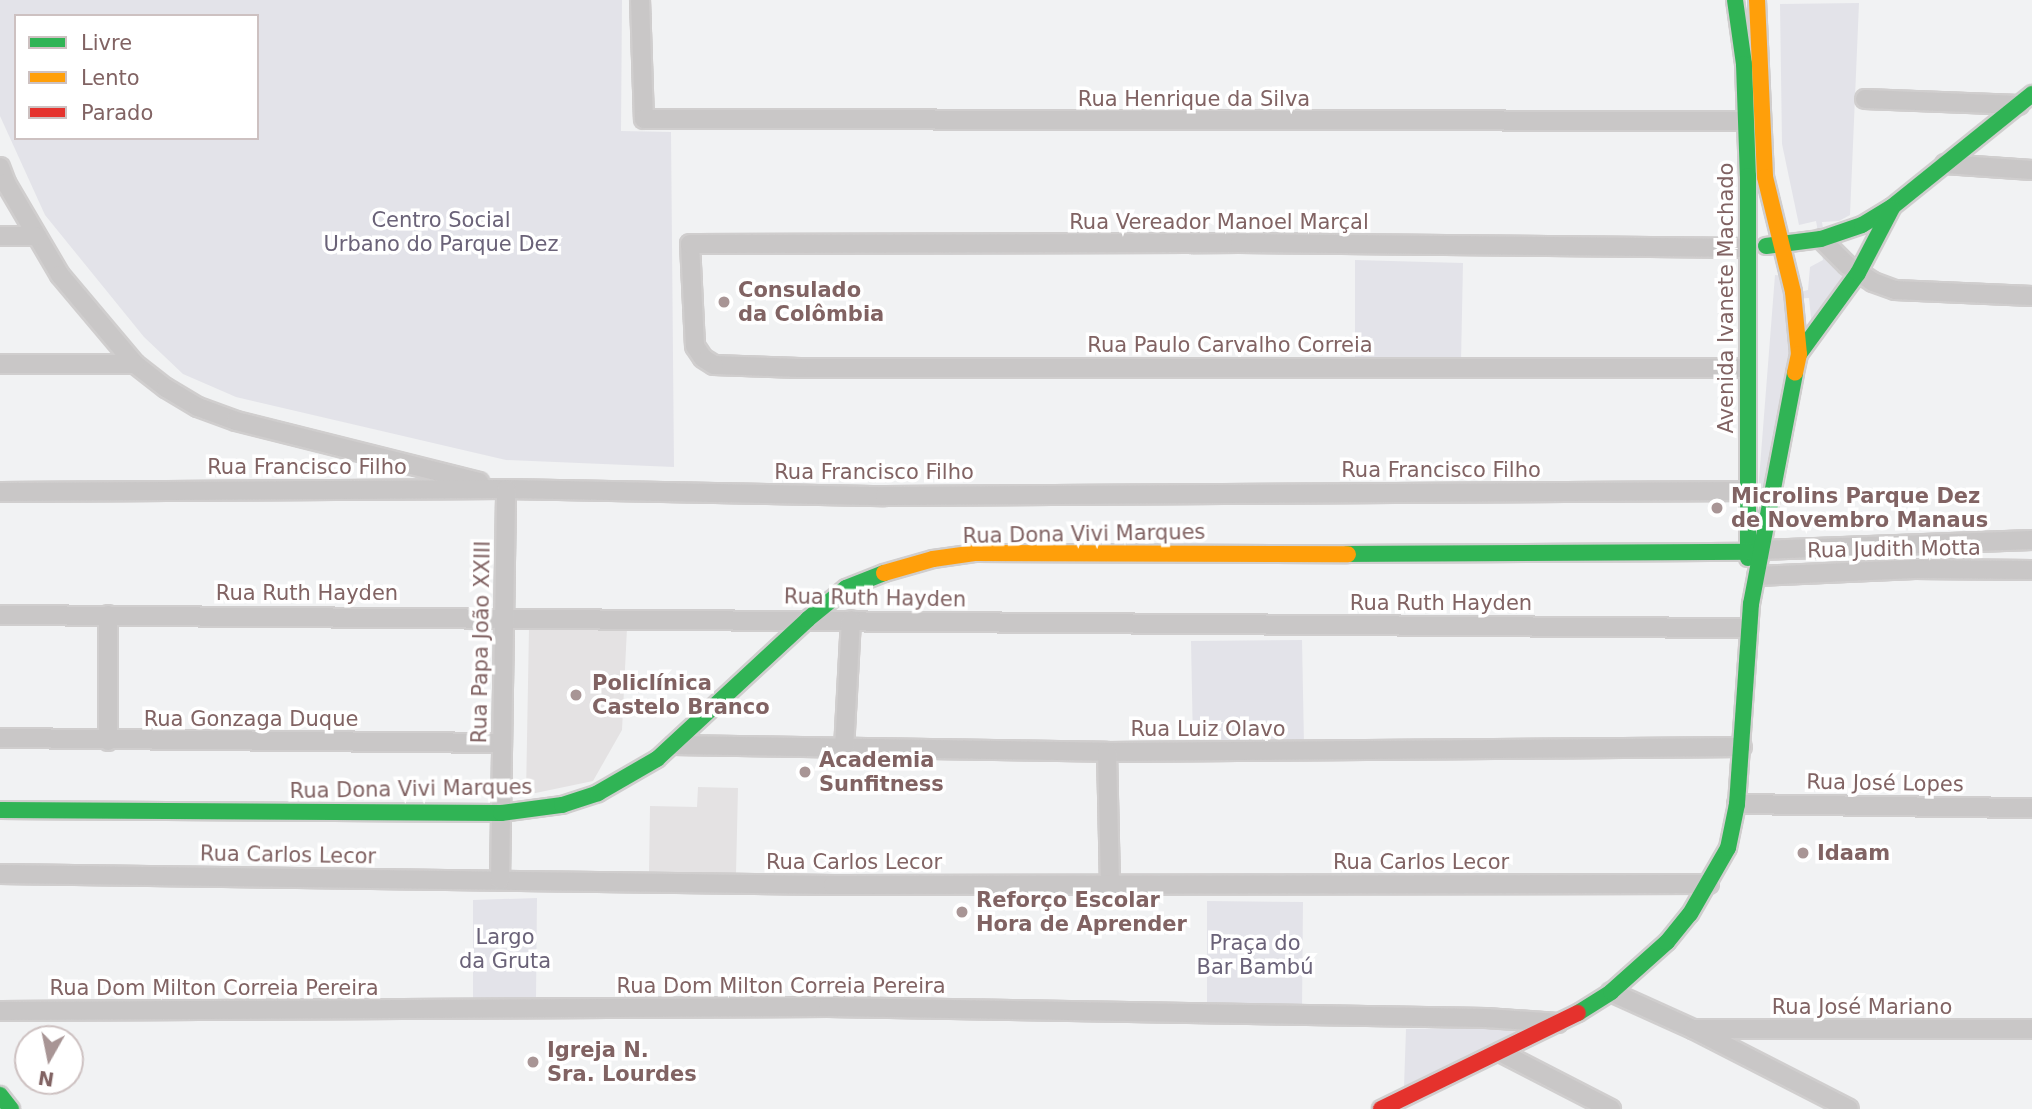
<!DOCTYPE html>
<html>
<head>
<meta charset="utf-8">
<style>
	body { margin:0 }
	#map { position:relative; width:2032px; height:1109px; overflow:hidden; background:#f1f2f3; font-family:"DejaVu Sans",sans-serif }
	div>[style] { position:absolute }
	.built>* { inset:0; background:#e4e2e3 }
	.green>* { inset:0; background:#e3e3e9 }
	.roads { filter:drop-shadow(2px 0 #d0cece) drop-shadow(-2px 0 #d0cece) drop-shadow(0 2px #d0cece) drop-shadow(0 -2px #d0cece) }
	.street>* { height:18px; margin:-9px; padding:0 9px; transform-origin:9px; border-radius:9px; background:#c9c7c7 }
	.fast>* { height:16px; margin:-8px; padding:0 8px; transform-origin:8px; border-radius:8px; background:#30b455 }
	.slow>* { height:16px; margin:-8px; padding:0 8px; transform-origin:8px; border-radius:8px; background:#ff9f0a }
	.jam>* { height:16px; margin:-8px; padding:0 8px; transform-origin:8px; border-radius:8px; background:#e5322d }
	.dots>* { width:19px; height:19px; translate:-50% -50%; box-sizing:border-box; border:4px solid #fff; border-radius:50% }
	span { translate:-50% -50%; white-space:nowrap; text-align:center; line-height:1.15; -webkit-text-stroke:7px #fff; paint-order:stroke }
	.street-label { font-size:21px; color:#816363 }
	.park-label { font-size:21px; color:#6a6278 }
	.poi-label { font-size:21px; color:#816363; font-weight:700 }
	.left { translate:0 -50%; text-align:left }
	.legend { position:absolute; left:14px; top:14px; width:245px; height:126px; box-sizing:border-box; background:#fff; border:2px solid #cdc1c1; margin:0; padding:9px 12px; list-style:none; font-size:21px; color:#816363 }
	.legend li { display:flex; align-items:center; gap:14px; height:35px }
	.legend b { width:35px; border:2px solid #cdc1c1 }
	.north { position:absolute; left:14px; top:1025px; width:70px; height:70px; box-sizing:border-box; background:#fff; border:2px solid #cdc1c1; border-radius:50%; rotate:189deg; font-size:19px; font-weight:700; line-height:28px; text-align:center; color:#816363 }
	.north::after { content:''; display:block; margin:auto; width:24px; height:32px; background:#a89595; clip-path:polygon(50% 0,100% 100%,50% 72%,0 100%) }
</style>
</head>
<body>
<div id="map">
	<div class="built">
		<div style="clip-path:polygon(529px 628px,627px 628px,622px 730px,593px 781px,526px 795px)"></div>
		<div style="clip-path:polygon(698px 787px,738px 788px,736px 874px,649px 872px,650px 806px,697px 807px)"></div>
	</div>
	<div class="green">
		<div style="clip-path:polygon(evenodd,0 0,622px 0,621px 131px,671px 132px,674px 467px,506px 460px,236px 397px,183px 374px,144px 337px,45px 215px,0 116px,0 0,16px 16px,257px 16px,257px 138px,16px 138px,16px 16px)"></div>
		<div style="clip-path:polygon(1859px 3px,1850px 215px,1839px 221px,1822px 222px,1828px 260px,1843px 266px,1847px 274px,1813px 338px,1809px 298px,1793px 299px,1788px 412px,1757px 505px,1775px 275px,1786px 276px,1793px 294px,1808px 290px,1810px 267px,1823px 260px,1816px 221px,1799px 225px,1782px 144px,1780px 4px)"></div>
		<div style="clip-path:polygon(1355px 260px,1463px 263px,1461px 362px,1355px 361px)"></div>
		<div style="clip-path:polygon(1302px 640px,1304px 745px,1193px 744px,1191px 641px)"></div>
		<div style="clip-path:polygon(537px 898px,536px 998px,473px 998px,473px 900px)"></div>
		<div style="clip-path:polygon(1207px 901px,1303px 902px,1302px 1009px,1207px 1007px)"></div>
		<div style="clip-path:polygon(1486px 1028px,1535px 1031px,1404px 1087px,1406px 1029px)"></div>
	</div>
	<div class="roads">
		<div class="street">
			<div style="left:640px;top:0;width:119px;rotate:88.1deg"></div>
			<div style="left:644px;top:119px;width:1100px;rotate:0.1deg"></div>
			<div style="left:1865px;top:99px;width:154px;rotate:2.2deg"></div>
			<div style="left:1945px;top:164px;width:87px;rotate:3.9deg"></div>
			<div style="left:0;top:167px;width:17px;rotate:69deg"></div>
			<div style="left:6px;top:183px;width:107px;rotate:59.6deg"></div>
			<div style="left:60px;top:275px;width:116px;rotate:49.9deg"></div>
			<div style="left:135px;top:364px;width:39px;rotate:38deg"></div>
			<div style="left:166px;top:388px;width:37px;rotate:31deg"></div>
			<div style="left:198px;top:407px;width:40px;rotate:20.2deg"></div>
			<div style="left:236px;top:421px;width:251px;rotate:14.1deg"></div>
			<div style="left:0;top:236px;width:35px"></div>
			<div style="left:1821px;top:239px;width:37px;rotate:45deg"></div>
			<div style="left:1847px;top:265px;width:31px;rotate:33deg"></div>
			<div style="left:1873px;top:282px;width:23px;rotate:20deg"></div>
			<div style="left:1895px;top:290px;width:137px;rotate:2.5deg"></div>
			<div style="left:0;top:364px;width:135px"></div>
			<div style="left:1747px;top:368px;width:948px;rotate:180deg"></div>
			<div style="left:799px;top:368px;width:85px;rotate:-178deg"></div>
			<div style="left:714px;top:365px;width:13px;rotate:-148deg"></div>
			<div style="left:703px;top:358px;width:14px;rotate:-124deg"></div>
			<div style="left:695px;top:346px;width:102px;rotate:-92.8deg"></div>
			<div style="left:690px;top:244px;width:550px;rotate:-0.1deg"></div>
			<div style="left:1240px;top:243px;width:508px;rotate:0.56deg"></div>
			<div style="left:0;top:492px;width:506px;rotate:-0.34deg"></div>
			<div style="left:506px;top:489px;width:379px;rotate:1.1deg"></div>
			<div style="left:885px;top:496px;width:863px;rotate:-0.33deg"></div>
			<div style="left:1761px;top:550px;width:271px;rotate:-2.1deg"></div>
			<div style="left:1757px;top:576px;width:158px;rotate:-2.5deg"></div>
			<div style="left:1915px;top:569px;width:117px;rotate:0.5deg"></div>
			<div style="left:0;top:615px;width:1748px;rotate:0.43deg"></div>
			<div style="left:108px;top:615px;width:126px;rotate:90deg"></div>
			<div style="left:0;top:738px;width:502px;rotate:0.57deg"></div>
			<div style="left:674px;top:745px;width:433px;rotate:0.9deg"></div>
			<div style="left:1107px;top:752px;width:635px;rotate:-0.45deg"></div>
			<div style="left:844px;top:749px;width:129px;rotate:-86.9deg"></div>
			<div style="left:1107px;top:752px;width:133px;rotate:88.7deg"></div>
			<div style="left:1737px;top:804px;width:295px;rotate:0.8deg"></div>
			<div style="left:0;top:874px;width:833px;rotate:0.76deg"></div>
			<div style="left:833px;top:885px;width:876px;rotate:-0.07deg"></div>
			<div style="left:500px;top:880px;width:391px;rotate:-89.1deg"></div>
			<div style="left:1611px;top:992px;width:90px;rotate:24.3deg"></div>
			<div style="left:1693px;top:1029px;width:175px;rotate:27.1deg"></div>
			<div style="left:0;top:1011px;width:828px;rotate:-0.28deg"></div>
			<div style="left:828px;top:1007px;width:658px;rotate:0.96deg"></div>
			<div style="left:1486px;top:1018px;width:72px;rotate:4deg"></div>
			<div style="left:1693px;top:1029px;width:339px"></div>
			<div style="left:1500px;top:1052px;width:125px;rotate:27.2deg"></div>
		</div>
		<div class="fast">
			<div style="left:1735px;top:0;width:65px;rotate:82deg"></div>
			<div style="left:1744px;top:64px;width:112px;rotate:88deg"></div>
			<div style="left:1748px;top:176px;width:382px;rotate:90deg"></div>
			<div style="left:1766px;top:246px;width:55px;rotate:-7.3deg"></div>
			<div style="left:1821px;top:239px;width:43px;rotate:-18.9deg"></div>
			<div style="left:1862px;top:225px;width:35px;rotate:-31deg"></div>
			<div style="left:1892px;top:207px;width:180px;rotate:-38.9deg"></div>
			<div style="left:1799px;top:354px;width:100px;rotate:-53.9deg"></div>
			<div style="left:1858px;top:273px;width:73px;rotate:-62.4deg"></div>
			<div style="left:1348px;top:554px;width:399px;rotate:-0.3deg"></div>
			<div style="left:0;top:810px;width:501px;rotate:0.34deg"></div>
			<div style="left:501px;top:813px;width:62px;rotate:-7.5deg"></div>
			<div style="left:562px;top:805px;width:38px;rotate:-18deg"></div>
			<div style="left:598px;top:793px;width:68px;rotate:-30deg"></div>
			<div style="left:657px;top:759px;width:206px;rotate:-42.8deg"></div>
			<div style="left:808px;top:619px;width:49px;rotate:-39.2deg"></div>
			<div style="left:846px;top:588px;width:41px;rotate:-21.5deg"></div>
			<div style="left:1578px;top:1013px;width:39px;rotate:-32deg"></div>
			<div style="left:1611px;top:992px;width:75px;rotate:-41.8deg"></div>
			<div style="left:1667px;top:942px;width:36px;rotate:-51deg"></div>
			<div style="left:1690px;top:914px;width:76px;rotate:-60.1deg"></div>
			<div style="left:1728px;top:848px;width:45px;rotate:-78.4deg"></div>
			<div style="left:1737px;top:804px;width:200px;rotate:-86deg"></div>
			<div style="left:1751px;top:604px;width:235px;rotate:-79.2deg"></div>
			<div style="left:0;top:1095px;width:18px;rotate:52deg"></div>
		</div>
		<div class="slow">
			<div style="left:1757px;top:0;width:177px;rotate:87.4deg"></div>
			<div style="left:1765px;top:177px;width:118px;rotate:76.3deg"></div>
			<div style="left:1793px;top:292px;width:62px;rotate:84.5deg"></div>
			<div style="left:1799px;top:354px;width:19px;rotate:102deg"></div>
			<div style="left:884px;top:573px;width:51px;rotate:-15.9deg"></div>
			<div style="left:933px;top:559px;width:42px;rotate:-8.1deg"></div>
			<div style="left:975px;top:553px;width:373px;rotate:0.2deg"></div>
		</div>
		<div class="jam">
			<div style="left:1381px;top:1109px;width:219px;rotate:-26deg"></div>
		</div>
	</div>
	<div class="dots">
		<div style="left:724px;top:302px;background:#a89595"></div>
		<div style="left:1717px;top:508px;background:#a89595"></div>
		<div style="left:576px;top:695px;background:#a89595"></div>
		<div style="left:805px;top:772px;background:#a89595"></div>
		<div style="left:1803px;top:853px;background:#a89595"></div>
		<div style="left:962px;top:912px;background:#a89595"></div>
		<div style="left:533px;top:1062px;background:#a89595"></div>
	</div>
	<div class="street-label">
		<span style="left:1194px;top:99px">Rua Henrique da Silva</span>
		<span style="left:1219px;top:222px">Rua Vereador Manoel Marçal</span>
		<span style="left:1726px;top:298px;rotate:-90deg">Avenida Ivanete Machado</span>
		<span style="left:1230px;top:345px">Rua Paulo Carvalho Correia</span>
		<span style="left:307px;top:467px">Rua Francisco Filho</span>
		<span style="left:1441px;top:470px">Rua Francisco Filho</span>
		<span style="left:874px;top:472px">Rua Francisco Filho</span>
		<span style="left:1084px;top:534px;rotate:-1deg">Rua Dona Vivi Marques</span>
		<span style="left:1894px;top:549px;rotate:-1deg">Rua Judith Motta</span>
		<span style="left:307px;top:593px">Rua Ruth Hayden</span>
		<span style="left:875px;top:598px;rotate:1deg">Rua Ruth Hayden</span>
		<span style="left:1441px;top:603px">Rua Ruth Hayden</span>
		<span style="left:481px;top:642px;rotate:-89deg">Rua Papa João XXIII</span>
		<span style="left:251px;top:719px">Rua Gonzaga Duque</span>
		<span style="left:1208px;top:729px">Rua Luiz Olavo</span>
		<span style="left:1885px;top:783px;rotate:1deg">Rua José Lopes</span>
		<span style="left:411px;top:789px;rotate:-1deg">Rua Dona Vivi Marques</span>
		<span style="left:288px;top:855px;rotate:1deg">Rua Carlos Lecor</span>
		<span style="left:854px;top:862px">Rua Carlos Lecor</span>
		<span style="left:1421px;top:862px">Rua Carlos Lecor</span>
		<span style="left:781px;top:986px">Rua Dom Milton Correia Pereira</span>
		<span style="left:214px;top:988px">Rua Dom Milton Correia Pereira</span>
		<span style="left:1862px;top:1007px">Rua José Mariano</span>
	</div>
	<div class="park-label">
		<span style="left:441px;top:232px">Centro Social<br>Urbano do Parque Dez</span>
		<span style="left:505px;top:949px">Largo<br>da Gruta</span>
		<span style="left:1255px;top:955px">Praça do<br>Bar Bambú</span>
	</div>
	<div class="poi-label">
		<span class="left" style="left:738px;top:302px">Consulado<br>da Colômbia</span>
		<span class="left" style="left:1731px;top:508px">Microlins Parque Dez<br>de Novembro Manaus</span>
		<span class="left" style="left:592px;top:695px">Policlínica<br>Castelo Branco</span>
		<span class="left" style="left:819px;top:772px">Academia<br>Sunfitness</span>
		<span class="left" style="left:1817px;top:853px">Idaam</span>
		<span class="left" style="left:976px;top:912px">Reforço Escolar<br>Hora de Aprender</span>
		<span class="left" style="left:547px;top:1062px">Igreja N.<br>Sra. Lourdes</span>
	</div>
	<ul class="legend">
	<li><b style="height:9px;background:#30b455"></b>Livre</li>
	<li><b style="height:9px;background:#ff9f0a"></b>Lento</li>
	<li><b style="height:9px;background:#e5322d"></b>Parado</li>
	</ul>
	<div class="north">N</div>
</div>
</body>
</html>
